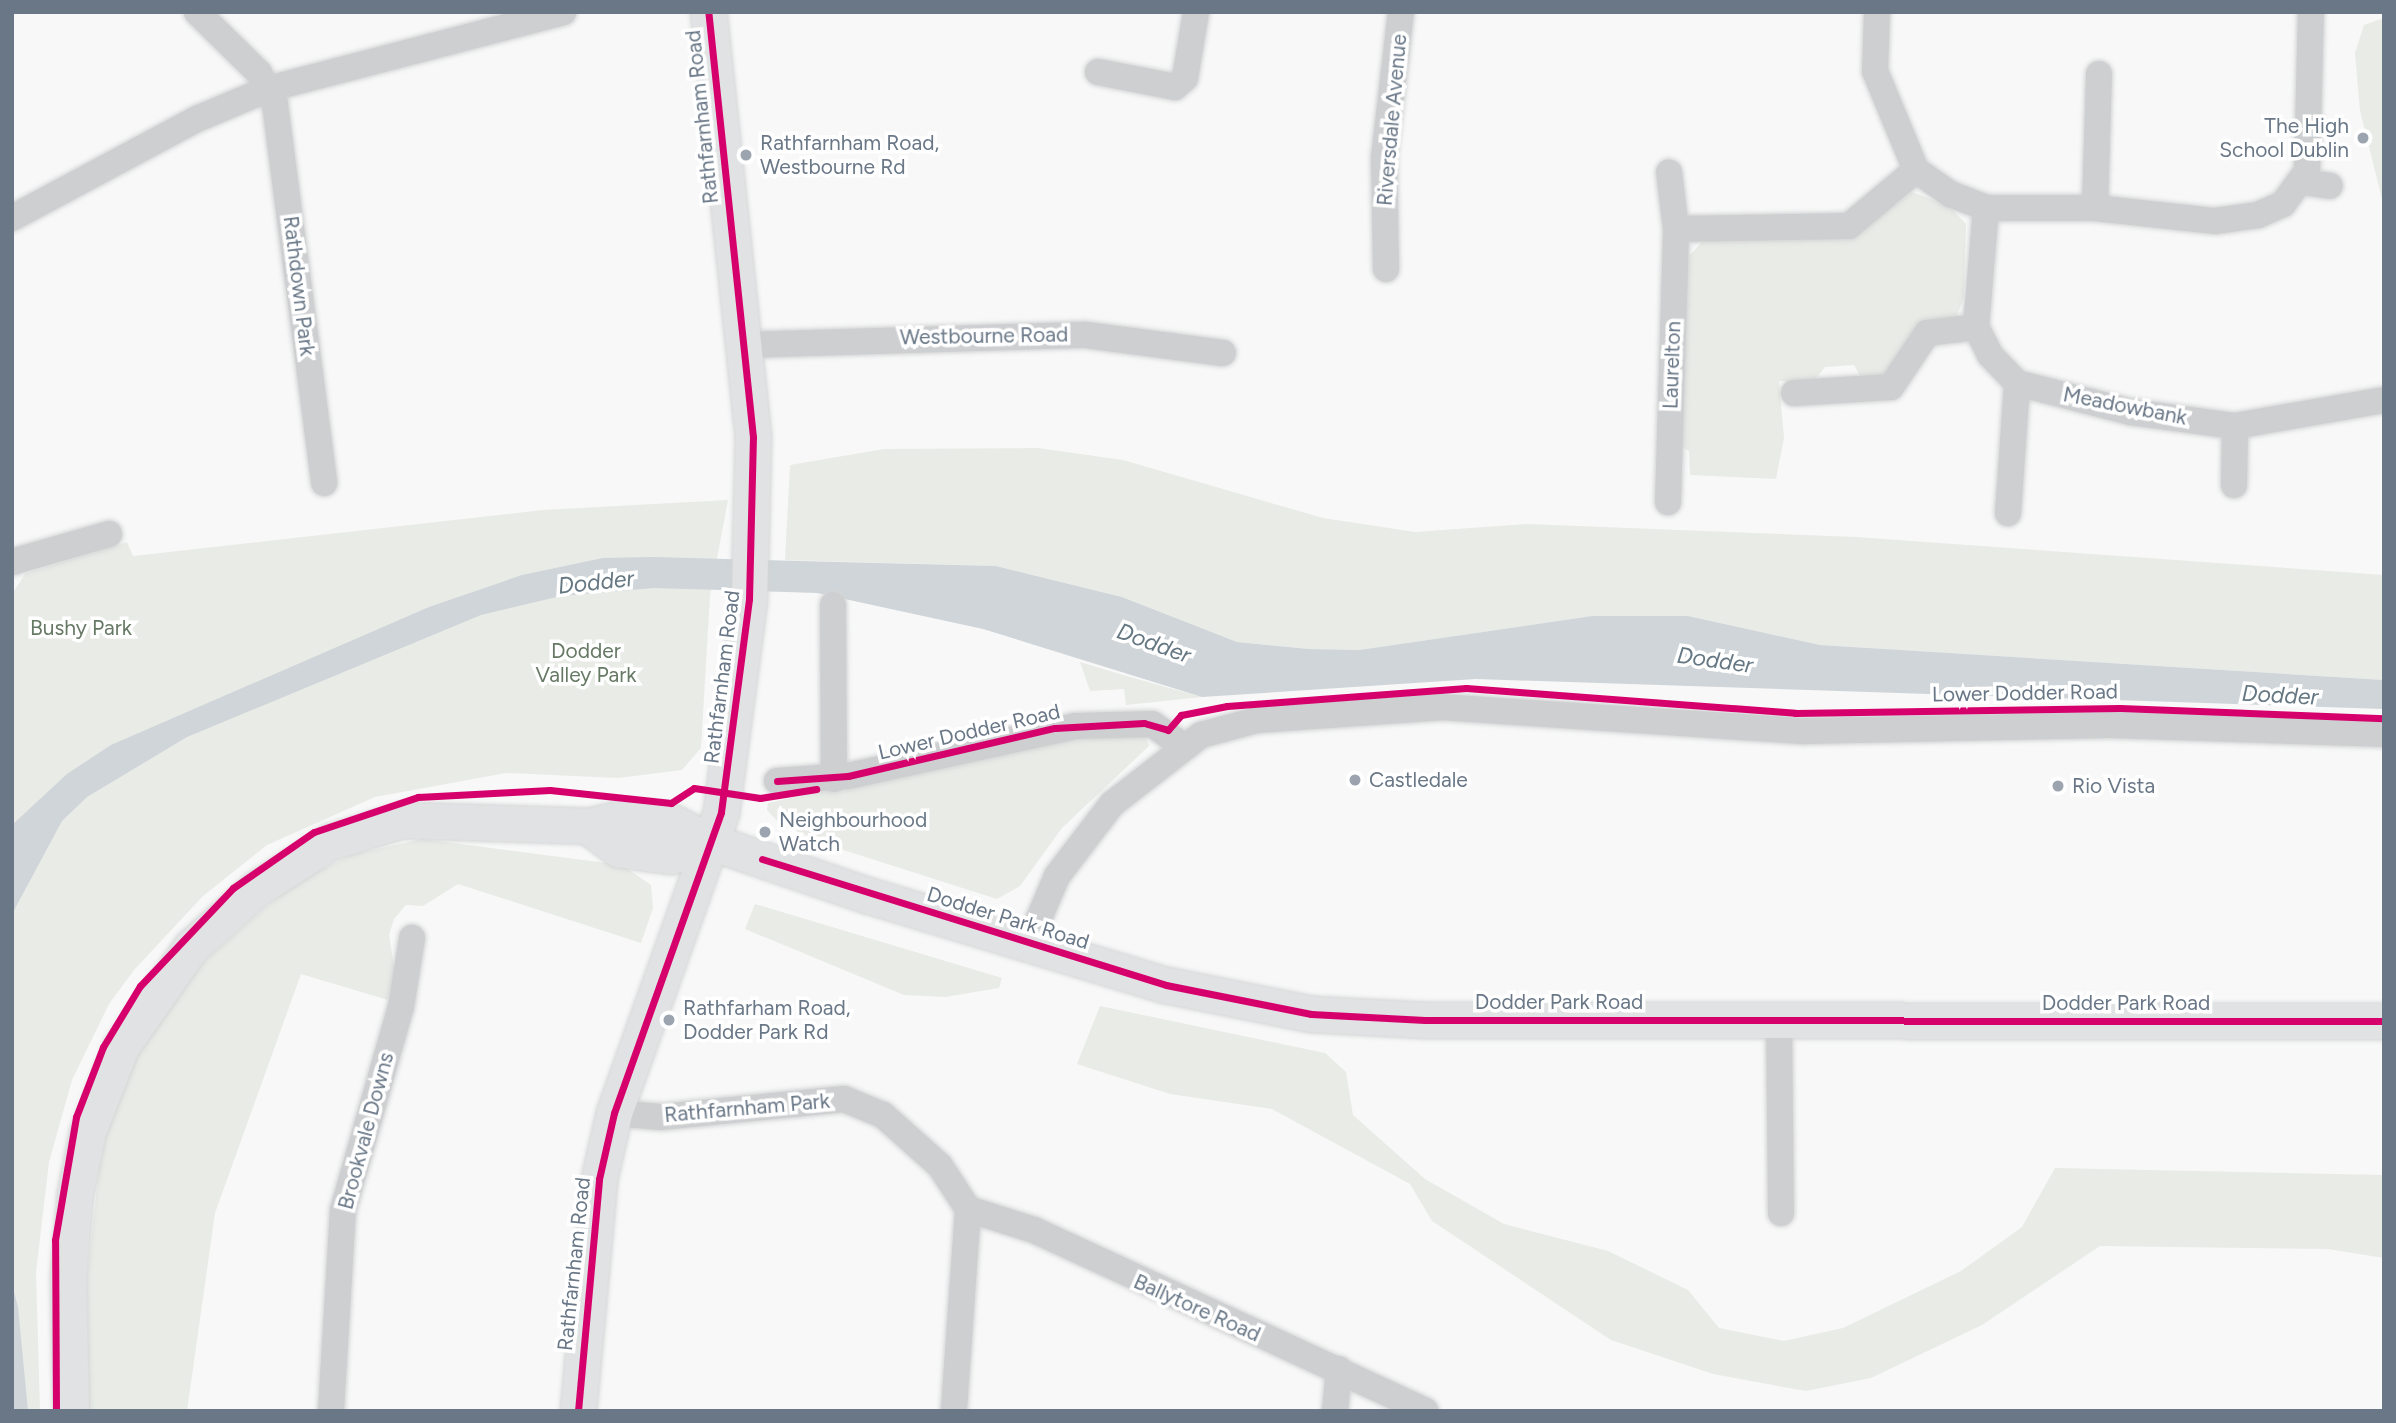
<!DOCTYPE html>
<html>
<head>
<meta charset="utf-8">
<style>
  body { margin:0 }
  #map { position:relative; width:2396px; height:1423px; overflow:hidden; background:#f8f8f8; font-family:Figtree,sans-serif }
  div>[style] { position:absolute }
  .green>* { inset:0; background:#e8ebe6 }
  .water>* { inset:0; background:#cfd5d9 }
  .roads { filter:drop-shadow(0 0 2px #d4d5d6) drop-shadow(0 0 2px #d4d5d6) }
  .minor>* { height:26px; margin:-13px; padding:0 13px; transform-origin:13px; border-radius:13px; background:#cecfd1 }
  .major>* { height:35px; margin:-17.5px; padding:0 17.5px; transform-origin:17.5px; border-radius:17.5px; background:#e1e2e3 }
  .cycleway>* { height:7px; margin:-3.5px; padding:0 3.5px; transform-origin:3.5px; border-radius:3.5px; background:#d6006c }
  .dots>* { width:19px; height:19px; translate:-50% -50%; box-sizing:border-box; border:4px solid #fff; border-radius:50% }
  span { translate:-50% -50%; white-space:nowrap; text-align:center; line-height:1.15; -webkit-text-stroke:7px #fff; paint-order:stroke }
  .street-label { font-size:21px; color:#697787 }
  .poi-label { font-size:21px; color:#697787 }
  .right { translate:-100% -50%; text-align:right }
  .left { translate:0 -50%; text-align:left }
  .park-label { font-size:21px; color:#667964 }
  .water-label { font-size:23px; color:#657782; font-style:italic }
  .frame { position:absolute; inset:0; border:14px solid #697787; pointer-events:none }
</style>
</head>
<body>
<div id="map">
  <div class="green">
    <i style="clip-path:polygon(2384px 18px,2384px 207px,2360px 111px,2355px 53px,2364px 25px)"></i>
    <i style="clip-path:polygon(1912px 192px,1949px 206px,1966px 224px,1964px 297px,1956px 318px,1918px 326px,1887px 376px,1861px 378px,1854px 365px,1825px 367px,1813px 382px,1779px 381px,1784px 438px,1776px 479px,1690px 475px,1689px 451px,1682px 447px,1688px 257px,1703px 241px,1717px 238px,1853px 237px)"></i>
    <i style="clip-path:polygon(1038px 448px,1123px 460px,1323px 518px,1415px 532px,1527px 524px,1856px 537px,2384px 575px,2384px 680px,1820px 645px,1688px 616px,1592px 616px,1359px 650px,1309px 649px,1237px 642px,1122px 597px,996px 566px,785px 560px,790px 465px,884px 449px)"></i>
    <i style="clip-path:polygon(728px 500px,710px 596px,701px 748px,682px 770px,618px 778px,506px 773px,375px 797px,267px 845px,203px 896px,134px 970px,109px 1004px,72px 1080px,49px 1162px,36px 1272px,40px 1411px,12px 1411px,12px 594px,25px 574px,127px 542px,133px 556px,543px 510px)"></i>
    <i style="clip-path:polygon(1080px 662px,1123px 675px,1202px 697px,1126px 705px,1124px 689px,1090px 691px)"></i>
    <i style="clip-path:polygon(1072px 736px,1146px 737px,1149px 746px,1062px 828px,1020px 886px,997px 899px,834px 847px,780px 824px,767px 810px,768px 803px)"></i>
    <i style="clip-path:polygon(422px 839px,622px 865px,651px 885px,653px 908px,641px 943px,458px 884px,423px 906px,406px 905px,394px 919px,389px 935px,395px 973px,388px 1000px,301px 974px,215px 1213px,187px 1411px,89px 1411px,87px 1278px,99px 1169px,109px 1121px,141px 1048px,203px 962px,293px 884px,351px 855px)"></i>
    <i style="clip-path:polygon(755px 904px,1002px 978px,999px 988px,945px 997px,904px 995px,745px 929px)"></i>
    <i style="clip-path:polygon(1100px 1006px,1325px 1053px,1346px 1072px,1353px 1115px,1425px 1179px,1504px 1224px,1608px 1251px,1688px 1290px,1719px 1328px,1784px 1341px,1843px 1328px,1961px 1271px,2022px 1227px,2055px 1168px,2384px 1175px,2384px 1258px,2328px 1249px,2100px 1246px,1982px 1325px,1871px 1378px,1806px 1391px,1713px 1374px,1611px 1340px,1432px 1221px,1410px 1184px,1272px 1109px,1170px 1094px,1077px 1064px)"></i>
  </div>
  <div class="water">
    <i style="clip-path:polygon(652px 557px,996px 566px,1122px 597px,1237px 642px,1309px 649px,1359px 650px,1592px 616px,1688px 616px,1820px 645px,2384px 680px,2384px 709px,1476px 679px,1202px 697px,983px 629px,817px 593px,654px 588px,561px 596px,481px 615px,187px 737px,87px 797px,62px 821px,12px 914px,12px 825px,67px 774px,111px 745px,429px 607px,522px 575px,603px 558px)"></i>
    <i style="clip-path:polygon(12px 1284px,18px 1307px,28px 1411px,12px 1411px)"></i>
  </div>
  <div class="roads">
    <div class="minor">
      <i style="left:197px;top:12px;width:87px;rotate:44.5deg"></i>
      <i style="left:259px;top:73px;width:35px;rotate:63deg"></i>
      <i style="left:275px;top:104px;width:382px;rotate:82.6deg"></i>
      <i style="left:1877px;top:12px;width:59px;rotate:91.9deg"></i>
      <i style="left:1875px;top:71px;width:107px;rotate:67.5deg"></i>
      <i style="left:1098px;top:72px;width:78px;rotate:11deg"></i>
      <i style="left:1175px;top:87px;width:13px;rotate:-42deg"></i>
      <i style="left:1185px;top:78px;width:67px;rotate:-80.5deg"></i>
      <i style="left:1916px;top:170px;width:42px;rotate:35.2deg"></i>
      <i style="left:1950px;top:194px;width:39px;rotate:21deg"></i>
      <i style="left:1986px;top:208px;width:109px"></i>
      <i style="left:2095px;top:208px;width:121px;rotate:6.2deg"></i>
      <i style="left:2215px;top:221px;width:43px;rotate:-7.9deg"></i>
      <i style="left:2258px;top:215px;width:27px;rotate:-24deg"></i>
      <i style="left:2283px;top:204px;width:41px;rotate:-54deg"></i>
      <i style="left:2307px;top:171px;width:159px;rotate:-88.6deg"></i>
      <i style="left:2303px;top:182px;width:27px;rotate:8deg"></i>
      <i style="left:1986px;top:208px;width:119px;rotate:94.8deg"></i>
      <i style="left:1976px;top:327px;width:31px;rotate:63deg"></i>
      <i style="left:1990px;top:355px;width:39px;rotate:46deg"></i>
      <i style="left:2017px;top:383px;width:118px;rotate:14.3deg"></i>
      <i style="left:2131px;top:412px;width:105px;rotate:7.7deg"></i>
      <i style="left:2235px;top:426px;width:151px;rotate:-9.9deg"></i>
      <i style="left:2095px;top:208px;width:134px;rotate:-88.3deg"></i>
      <i style="left:12px;top:218px;width:210px;rotate:-28.2deg"></i>
      <i style="left:197px;top:119px;width:77px;rotate:-22.9deg"></i>
      <i style="left:268px;top:89px;width:305px;rotate:-14.6deg"></i>
      <i style="left:1676px;top:229px;width:173px;rotate:-1deg"></i>
      <i style="left:1849px;top:226px;width:87px;rotate:-39.9deg"></i>
      <i style="left:1386px;top:269px;width:111px;rotate:-91deg"></i>
      <i style="left:1384px;top:158px;width:147px;rotate:-83.4deg"></i>
      <i style="left:743px;top:345px;width:343px;rotate:-1.7deg"></i>
      <i style="left:1086px;top:335px;width:138px;rotate:7.5deg"></i>
      <i style="left:1794px;top:393px;width:97px;rotate:-3.5deg"></i>
      <i style="left:1891px;top:387px;width:65px;rotate:-56.3deg"></i>
      <i style="left:1927px;top:333px;width:49px;rotate:-7deg"></i>
      <i style="left:2234px;top:485px;width:59px;rotate:-89deg"></i>
      <i style="left:1668px;top:502px;width:273px;rotate:-88.3deg"></i>
      <i style="left:1676px;top:229px;width:57px;rotate:-97deg"></i>
      <i style="left:2008px;top:513px;width:130px;rotate:-86deg"></i>
      <i style="left:12px;top:562px;width:101px;rotate:-16.1deg"></i>
      <i style="left:833px;top:605px;width:174px;rotate:89.7deg"></i>
      <i style="left:777px;top:781px;width:71px;rotate:-4deg"></i>
      <i style="left:848px;top:776px;width:232px;rotate:-12.4deg"></i>
      <i style="left:1075px;top:726px;width:77px;rotate:-1.5deg"></i>
      <i style="left:1152px;top:724px;width:39px;rotate:35deg"></i>
      <i style="left:1029px;top:942px;width:72px;rotate:-67deg"></i>
      <i style="left:1057px;top:876px;width:91px;rotate:-52.6deg"></i>
      <i style="left:1112px;top:804px;width:113px;rotate:-37.8deg"></i>
      <i style="left:1201px;top:735px;width:58px;rotate:-15deg"></i>
      <i style="left:1257px;top:720px;width:184px;rotate:-4deg"></i>
      <i style="left:1441px;top:707px;width:365px;rotate:3.8deg"></i>
      <i style="left:1805px;top:731px;width:306px;rotate:-1.1deg"></i>
      <i style="left:2111px;top:725px;width:273px;rotate:1.9deg"></i>
      <i style="left:1779px;top:1021px;width:192px;rotate:89.4deg"></i>
      <i style="left:614px;top:1113px;width:47px;rotate:4.9deg"></i>
      <i style="left:661px;top:1117px;width:184px;rotate:-5.6deg"></i>
      <i style="left:844px;top:1099px;width:42px;rotate:22.3deg"></i>
      <i style="left:883px;top:1115px;width:76px;rotate:41.8deg"></i>
      <i style="left:940px;top:1166px;width:51px;rotate:56.9deg"></i>
      <i style="left:968px;top:1209px;width:202px;rotate:94deg"></i>
      <i style="left:968px;top:1209px;width:69px;rotate:17.7deg"></i>
      <i style="left:1034px;top:1230px;width:431px;rotate:24.8deg"></i>
      <i style="left:331px;top:1411px;width:201px;rotate:-86.6deg"></i>
      <i style="left:343px;top:1210px;width:211px;rotate:-74.1deg"></i>
      <i style="left:401px;top:1007px;width:70px;rotate:-80.9deg"></i>
      <i style="left:1335px;top:1411px;width:42px;rotate:-84.6deg"></i>
    </div>
    <div class="major">
      <i style="left:588px;top:826px;width:39px;rotate:37deg"></i>
      <i style="left:619px;top:849px;width:36px;rotate:8deg"></i>
      <i style="left:655px;top:854px;width:16px;rotate:7deg"></i>
      <i style="left:671px;top:856px;width:42px;rotate:-19.3deg"></i>
      <i style="left:71px;top:1411px;width:134px;rotate:-91.3deg"></i>
      <i style="left:68px;top:1277px;width:83px;rotate:-85.2deg"></i>
      <i style="left:75px;top:1194px;width:61px;rotate:-78.7deg"></i>
      <i style="left:87px;top:1134px;width:93px;rotate:-68.7deg"></i>
      <i style="left:121px;top:1047px;width:122px;rotate:-55deg"></i>
      <i style="left:191px;top:947px;width:87px;rotate:-41.7deg"></i>
      <i style="left:256px;top:889px;width:88px;rotate:-32.4deg"></i>
      <i style="left:330px;top:842px;width:75px;rotate:-17deg"></i>
      <i style="left:402px;top:820px;width:186px;rotate:1.8deg"></i>
      <i style="left:588px;top:826px;width:36px;rotate:-13deg"></i>
      <i style="left:623px;top:818px;width:51px;rotate:5.6deg"></i>
      <i style="left:674px;top:823px;width:42px;rotate:27.2deg"></i>
      <i style="left:711px;top:842px;width:165px;rotate:18.8deg"></i>
      <i style="left:867px;top:895px;width:312px;rotate:16.8deg"></i>
      <i style="left:1166px;top:985px;width:148px;rotate:11.3deg"></i>
      <i style="left:1311px;top:1014px;width:114px;rotate:3deg"></i>
      <i style="left:1425px;top:1020px;width:959px;rotate:0.06deg"></i>
      <i style="left:578px;top:1411px;width:233px;rotate:-84.8deg"></i>
      <i style="left:599px;top:1179px;width:68px;rotate:-77.2deg"></i>
      <i style="left:614px;top:1113px;width:319px;rotate:-70.4deg"></i>
      <i style="left:721px;top:812px;width:215px;rotate:-82.5deg"></i>
      <i style="left:749px;top:599px;width:162px;rotate:-88.6deg"></i>
      <i style="left:753px;top:437px;width:427px;rotate:-96deg"></i>
    </div>
  </div>
  <div class="cycleway">
    <i style="left:777px;top:781px;width:71px;rotate:-4deg"></i>
    <i style="left:848px;top:776px;width:212px;rotate:-13.1deg"></i>
    <i style="left:1055px;top:728px;width:89px;rotate:-3.2deg"></i>
    <i style="left:1144px;top:723px;width:25px;rotate:16deg"></i>
    <i style="left:1168px;top:730px;width:20px;rotate:-49deg"></i>
    <i style="left:1181px;top:715px;width:47px;rotate:-11.1deg"></i>
    <i style="left:1227px;top:706px;width:240px;rotate:-4.3deg"></i>
    <i style="left:1466px;top:688px;width:330px;rotate:4.3deg"></i>
    <i style="left:1795px;top:713px;width:325px;rotate:-0.9deg"></i>
    <i style="left:2120px;top:708px;width:264px;rotate:2.2deg"></i>
    <i style="left:762px;top:859px;width:423px;rotate:17.3deg"></i>
    <i style="left:1166px;top:985px;width:148px;rotate:11.3deg"></i>
    <i style="left:1311px;top:1014px;width:114px;rotate:3deg"></i>
    <i style="left:1425px;top:1020px;width:959px;rotate:0.06deg"></i>
    <i style="left:56px;top:1411px;width:171px;rotate:-90.3deg"></i>
    <i style="left:55px;top:1240px;width:125px;rotate:-80.3deg"></i>
    <i style="left:76px;top:1117px;width:75px;rotate:-68.9deg"></i>
    <i style="left:103px;top:1047px;width:71px;rotate:-58.8deg"></i>
    <i style="left:140px;top:986px;width:135px;rotate:-46.5deg"></i>
    <i style="left:233px;top:888px;width:98px;rotate:-34.7deg"></i>
    <i style="left:314px;top:832px;width:110px;rotate:-18.6deg"></i>
    <i style="left:418px;top:797px;width:132px;rotate:-3deg"></i>
    <i style="left:550px;top:790px;width:122px;rotate:6.1deg"></i>
    <i style="left:671px;top:803px;width:27px;rotate:-33deg"></i>
    <i style="left:694px;top:788px;width:67px;rotate:8.6deg"></i>
    <i style="left:760px;top:798px;width:57px;rotate:-9.1deg"></i>
    <i style="left:578px;top:1411px;width:233px;rotate:-84.8deg"></i>
    <i style="left:599px;top:1179px;width:68px;rotate:-77.2deg"></i>
    <i style="left:614px;top:1113px;width:319px;rotate:-70.4deg"></i>
    <i style="left:721px;top:812px;width:215px;rotate:-82.5deg"></i>
    <i style="left:749px;top:599px;width:162px;rotate:-88.6deg"></i>
    <i style="left:753px;top:437px;width:427px;rotate:-96deg"></i>
  </div>
  <div class="dots">
    <i style="left:2363px;top:138px;background:#9ba4af"></i>
    <i style="left:746px;top:155px;background:#9ba4af"></i>
    <i style="left:1355px;top:780px;background:#9ba4af"></i>
    <i style="left:2058px;top:786px;background:#9ba4af"></i>
    <i style="left:765px;top:832px;background:#9ba4af"></i>
    <i style="left:669px;top:1020px;background:#9ba4af"></i>
  </div>
  <div class="street-label">
    <span style="left:702px;top:117px;rotate:-96deg">Rathfarnham Road</span>
    <span style="left:1392px;top:120px;rotate:-85deg">Riversdale Avenue</span>
    <span style="left:299px;top:286px;rotate:83deg">Rathdown Park</span>
    <span style="left:984px;top:336px;rotate:-1deg">Westbourne Road</span>
    <span style="left:1672px;top:365px;rotate:-88deg">Laurelton</span>
    <span style="left:2125px;top:406px;rotate:11deg">Meadowbank</span>
    <span style="left:722px;top:677px;rotate:-83deg">Rathfarnham Road</span>
    <span style="left:2025px;top:693px;rotate:-1deg">Lower Dodder Road</span>
    <span style="left:969px;top:732px;rotate:-13deg">Lower Dodder Road</span>
    <span style="left:1008px;top:918px;rotate:17deg">Dodder Park Road</span>
    <span style="left:1559px;top:1002px">Dodder Park Road</span>
    <span style="left:2126px;top:1003px">Dodder Park Road</span>
    <span style="left:747px;top:1108px;rotate:-5deg">Rathfarnham Park</span>
    <span style="left:366px;top:1131px;rotate:-75deg">Brookvale Downs</span>
    <span style="left:574px;top:1264px;rotate:-84deg">Rathfarnham Road</span>
    <span style="left:1197px;top:1308px;rotate:24deg">Ballytore Road</span>
  </div>
  <div class="poi-label">
    <span class="right" style="left:2349px;top:138px">The High<br>School Dublin</span>
    <span class="left" style="left:760px;top:155px">Rathfarnham Road,<br>Westbourne Rd</span>
    <span class="left" style="left:1369px;top:780px">Castledale</span>
    <span class="left" style="left:2072px;top:786px">Rio Vista</span>
    <span class="left" style="left:779px;top:832px">Neighbourhood<br>Watch</span>
    <span class="left" style="left:683px;top:1020px">Rathfarham Road,<br>Dodder Park Rd</span>
  </div>
  <div class="park-label">
    <span style="left:81px;top:628px">Bushy Park</span>
    <span style="left:586px;top:663px">Dodder<br>Valley Park</span>
  </div>
  <div class="water-label">
    <span style="left:596px;top:582px;rotate:-6deg">Dodder</span>
    <span style="left:1154px;top:643px;rotate:20deg">Dodder</span>
    <span style="left:1715px;top:660px;rotate:8deg">Dodder</span>
    <span style="left:2280px;top:695px;rotate:3deg">Dodder</span>
  </div>
  <div class="frame"></div>
</div>
</body>
</html>
